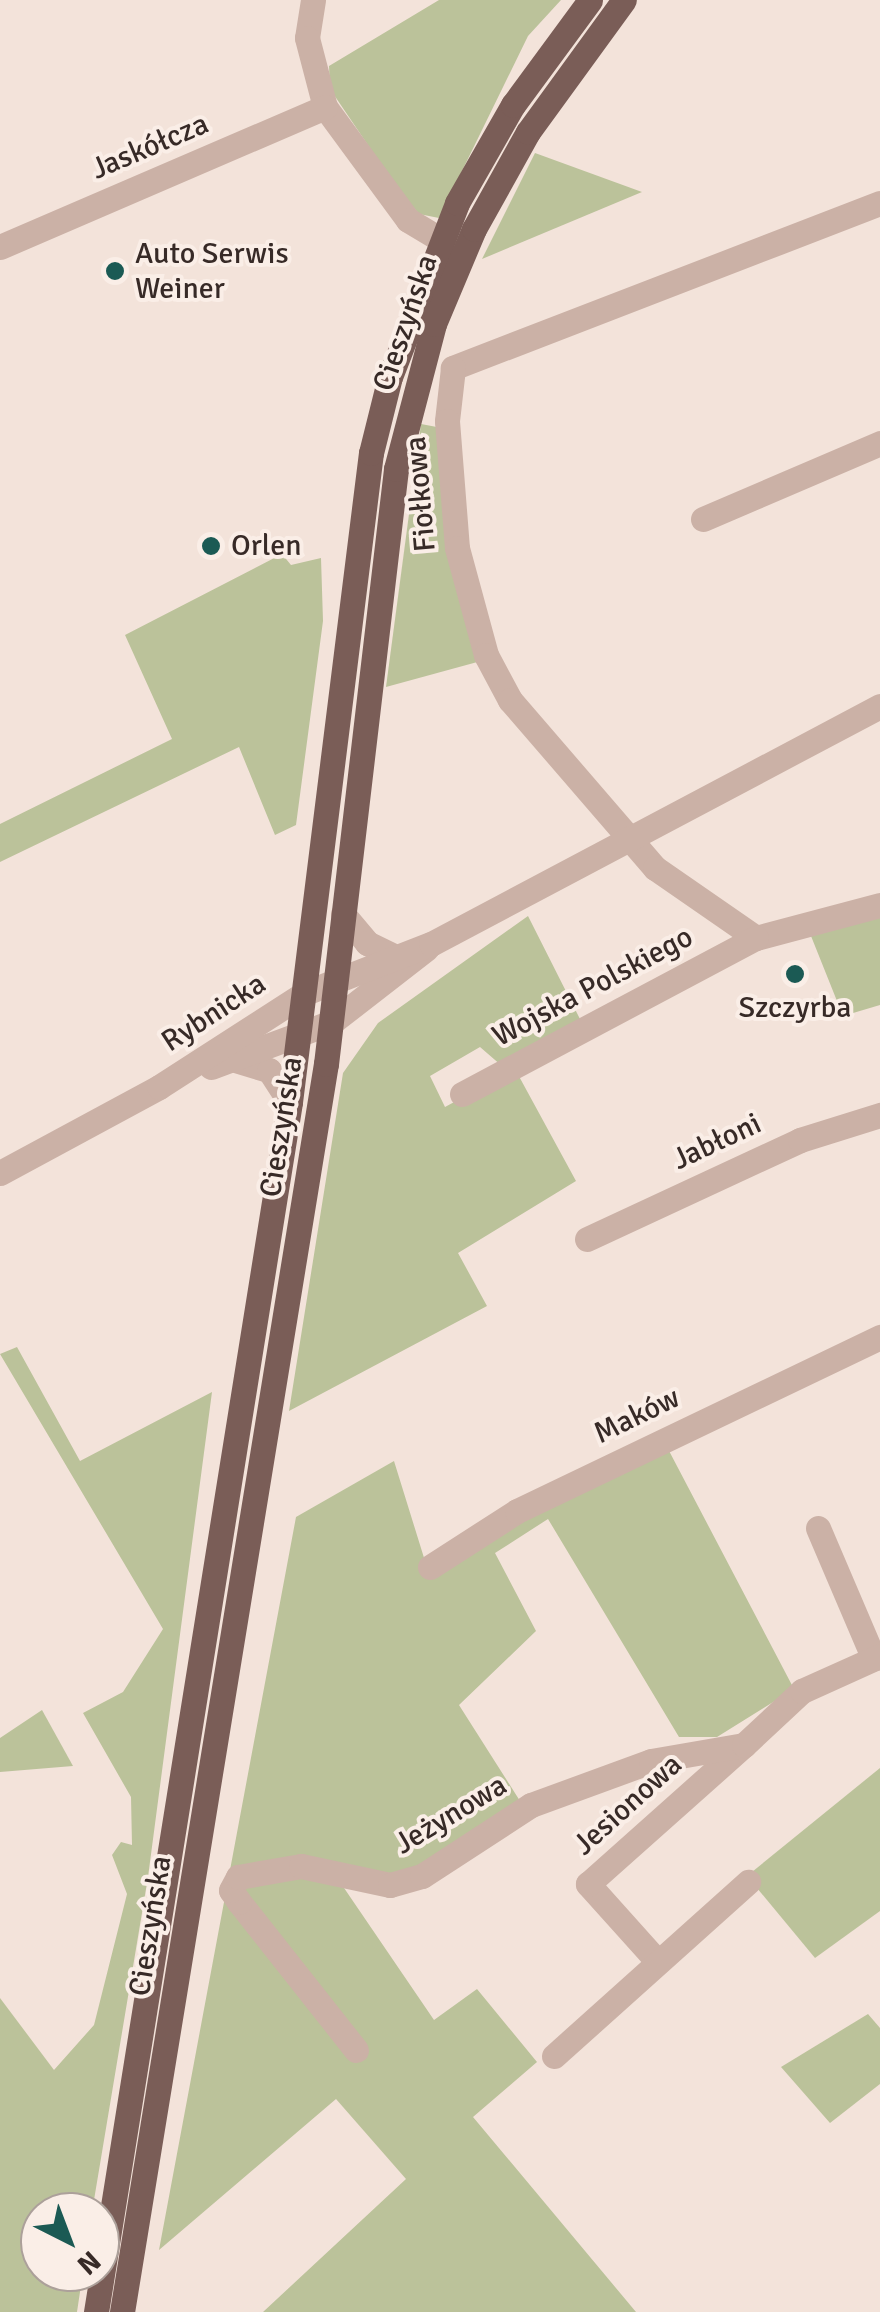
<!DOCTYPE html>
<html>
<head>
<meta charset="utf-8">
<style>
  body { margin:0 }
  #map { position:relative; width:880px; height:2312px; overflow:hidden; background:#f3e3da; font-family:Signika,sans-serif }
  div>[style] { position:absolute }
  .green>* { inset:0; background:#bbc29a }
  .minor>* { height:25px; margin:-12.5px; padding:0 12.5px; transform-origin:12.5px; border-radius:12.5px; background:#cbb1a6 }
  .major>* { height:25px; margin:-12.5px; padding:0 12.5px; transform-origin:12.5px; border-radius:12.5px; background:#7a5d57 }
  .dots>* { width:28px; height:28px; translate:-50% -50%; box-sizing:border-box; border:5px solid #faeee7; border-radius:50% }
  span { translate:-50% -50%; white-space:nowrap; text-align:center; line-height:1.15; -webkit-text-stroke:8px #faeee7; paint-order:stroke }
  .street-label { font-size:30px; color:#372a27 }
  .poi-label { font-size:30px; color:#372a27 }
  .left { translate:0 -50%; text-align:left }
  .north { position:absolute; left:20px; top:2192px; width:100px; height:100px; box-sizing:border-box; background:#faeee7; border:2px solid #aca09a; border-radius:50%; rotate:138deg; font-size:28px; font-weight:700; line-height:40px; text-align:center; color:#372a27 }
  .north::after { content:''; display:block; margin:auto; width:35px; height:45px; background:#1b5a54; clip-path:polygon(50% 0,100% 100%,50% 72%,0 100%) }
</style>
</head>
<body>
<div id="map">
  <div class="green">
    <i style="clip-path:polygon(439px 0,561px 0,528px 36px,439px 218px,419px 214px,397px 188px,330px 89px,329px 66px)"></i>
    <i style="clip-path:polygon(535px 153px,642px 192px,482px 259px)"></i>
    <i style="clip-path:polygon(421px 424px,442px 428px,481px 661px,386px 687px)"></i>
    <i style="clip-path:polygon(282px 554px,291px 565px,321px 558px,323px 621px,296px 825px,275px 835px,239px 747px,0 862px,0 824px,172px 739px,125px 635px)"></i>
    <i style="clip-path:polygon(880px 910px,880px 1005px,843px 1016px,809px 931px)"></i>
    <i style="clip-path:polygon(528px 916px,582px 1023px,502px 1066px,480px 1047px,430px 1076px,445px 1107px,515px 1069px,576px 1181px,458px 1253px,487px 1306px,289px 1411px,343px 1073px,378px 1023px)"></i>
    <i style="clip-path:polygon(17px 1347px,80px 1461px,212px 1392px,148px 1877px,92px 2212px,40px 2212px,40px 2272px,83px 2272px,77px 2312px,0 2312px,0 1998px,54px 2070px,94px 2025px,127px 1894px,112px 1855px,121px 1842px,132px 1845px,131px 1797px,83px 1713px,123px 1692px,163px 1629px,0 1354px)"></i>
    <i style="clip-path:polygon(667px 1447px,794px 1689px,717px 1737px,679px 1737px,548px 1519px,495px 1553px,536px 1631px,459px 1705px,520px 1801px,416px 1874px,342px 1885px,434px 2020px,477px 1989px,537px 2062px,473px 2117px,636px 2312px,263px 2312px,406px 2179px,336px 2099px,159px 2250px,296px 1517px,394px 1461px,425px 1561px)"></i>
    <i style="clip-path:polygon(42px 1710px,73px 1766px,0 1772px,0 1738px)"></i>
    <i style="clip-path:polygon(880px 1768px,880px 1911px,815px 1958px,747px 1876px)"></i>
    <i style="clip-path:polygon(868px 2014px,880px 2028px,880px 2084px,830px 2123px,781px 2067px)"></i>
  </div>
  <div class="minor">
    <i style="left:313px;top:0;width:38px;rotate:99deg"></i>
    <i style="left:307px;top:38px;width:71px;rotate:75.4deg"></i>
    <i style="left:325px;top:107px;width:140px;rotate:53.7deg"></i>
    <i style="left:408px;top:220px;width:37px;rotate:31deg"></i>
    <i style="left:880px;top:203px;width:458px;rotate:158.9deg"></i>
    <i style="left:453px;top:368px;width:53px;rotate:96.5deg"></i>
    <i style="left:447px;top:421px;width:127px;rotate:85.5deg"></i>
    <i style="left:457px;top:548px;width:111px;rotate:74.8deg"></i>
    <i style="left:486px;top:655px;width:51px;rotate:61.9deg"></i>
    <i style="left:510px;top:700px;width:222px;rotate:49.2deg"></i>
    <i style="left:655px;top:868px;width:123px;rotate:34.7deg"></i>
    <i style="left:756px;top:938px;width:128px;rotate:-14.9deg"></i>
    <i style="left:0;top:247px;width:354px;rotate:-23.3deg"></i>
    <i style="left:703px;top:519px;width:193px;rotate:-23.2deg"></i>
    <i style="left:343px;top:914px;width:38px;rotate:50deg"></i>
    <i style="left:367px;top:943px;width:28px;rotate:26deg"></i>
    <i style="left:232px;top:1059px;width:39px;rotate:17deg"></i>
    <i style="left:269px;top:1070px;width:38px;rotate:57deg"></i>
    <i style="left:211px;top:1067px;width:129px;rotate:-20.4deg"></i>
    <i style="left:332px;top:1022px;width:120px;rotate:-37.9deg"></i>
    <i style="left:462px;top:1094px;width:333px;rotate:-28deg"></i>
    <i style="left:0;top:1173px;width:181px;rotate:-28.4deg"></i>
    <i style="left:159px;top:1087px;width:174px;rotate:-32.8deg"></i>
    <i style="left:305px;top:993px;width:135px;rotate:-21.3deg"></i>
    <i style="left:431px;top:944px;width:508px;rotate:-27.93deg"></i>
    <i style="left:587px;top:1239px;width:235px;rotate:-24.9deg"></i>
    <i style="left:800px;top:1140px;width:84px;rotate:-17.4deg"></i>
    <i style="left:818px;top:1528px;width:142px;rotate:66.9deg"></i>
    <i style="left:430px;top:1567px;width:103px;rotate:-32.8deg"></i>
    <i style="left:517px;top:1511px;width:403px;rotate:-25.6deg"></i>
    <i style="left:658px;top:1962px;width:105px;rotate:-131.9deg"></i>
    <i style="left:588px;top:1884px;width:209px;rotate:-41.7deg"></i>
    <i style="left:356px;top:2050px;width:189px;rotate:-128.3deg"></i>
    <i style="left:239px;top:1902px;width:14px;rotate:-124deg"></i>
    <i style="left:231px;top:1890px;width:15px;rotate:-62deg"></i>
    <i style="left:238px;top:1877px;width:64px;rotate:-9.9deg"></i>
    <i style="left:301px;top:1866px;width:91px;rotate:12.1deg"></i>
    <i style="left:390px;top:1885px;width:33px;rotate:-16deg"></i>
    <i style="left:422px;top:1876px;width:130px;rotate:-33.1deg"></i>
    <i style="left:531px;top:1805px;width:128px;rotate:-20.1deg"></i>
    <i style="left:651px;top:1761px;width:94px;rotate:-9.8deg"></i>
    <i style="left:744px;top:1745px;width:79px;rotate:-43deg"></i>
    <i style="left:802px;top:1691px;width:85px;rotate:-24.2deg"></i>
    <i style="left:554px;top:2056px;width:261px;rotate:-41.9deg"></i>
  </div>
  <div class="major">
    <i style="left:96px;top:2312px;width:1225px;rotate:-80.89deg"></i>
    <i style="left:290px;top:1102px;width:654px;rotate:-82.89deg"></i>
    <i style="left:371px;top:453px;width:78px;rotate:-76deg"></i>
    <i style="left:390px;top:377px;width:186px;rotate:-68.9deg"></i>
    <i style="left:457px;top:203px;width:113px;rotate:-60.3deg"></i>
    <i style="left:513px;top:105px;width:130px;rotate:-53.7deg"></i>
    <i style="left:122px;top:2312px;width:1265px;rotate:-80.72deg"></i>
    <i style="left:326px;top:1064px;width:599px;rotate:-83.29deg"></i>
    <i style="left:396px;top:469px;width:150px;rotate:-75.3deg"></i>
    <i style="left:434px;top:324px;width:103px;rotate:-67.2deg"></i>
    <i style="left:474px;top:229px;width:111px;rotate:-60.9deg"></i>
    <i style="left:528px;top:132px;width:163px;rotate:-54deg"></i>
  </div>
  <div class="dots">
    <i style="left:115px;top:271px;background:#1b5a54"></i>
    <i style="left:211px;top:546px;background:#1b5a54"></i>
    <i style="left:795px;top:974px;background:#1b5a54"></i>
  </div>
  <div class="street-label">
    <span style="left:150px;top:147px;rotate:-23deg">Jaskółcza</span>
    <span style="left:406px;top:323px;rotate:-71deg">Cieszyńska</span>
    <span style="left:421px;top:494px;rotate:-95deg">Fiołkowa</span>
    <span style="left:593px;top:987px;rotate:-28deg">Wojska Polskiego</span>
    <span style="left:214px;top:1013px;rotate:-33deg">Rybnicka</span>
    <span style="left:282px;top:1127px;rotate:-81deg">Cieszyńska</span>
    <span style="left:717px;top:1142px;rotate:-25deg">Jabłoni</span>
    <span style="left:637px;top:1416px;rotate:-26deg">Maków</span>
    <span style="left:628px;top:1805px;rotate:-42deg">Jesionowa</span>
    <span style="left:451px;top:1815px;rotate:-31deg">Jeżynowa</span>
    <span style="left:151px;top:1926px;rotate:-81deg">Cieszyńska</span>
  </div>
  <div class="poi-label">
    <span class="left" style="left:135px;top:271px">Auto Serwis<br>Weiner</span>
    <span class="left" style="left:231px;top:546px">Orlen</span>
    <span style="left:795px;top:1008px">Szczyrba</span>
  </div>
  <div class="north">N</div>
</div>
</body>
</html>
